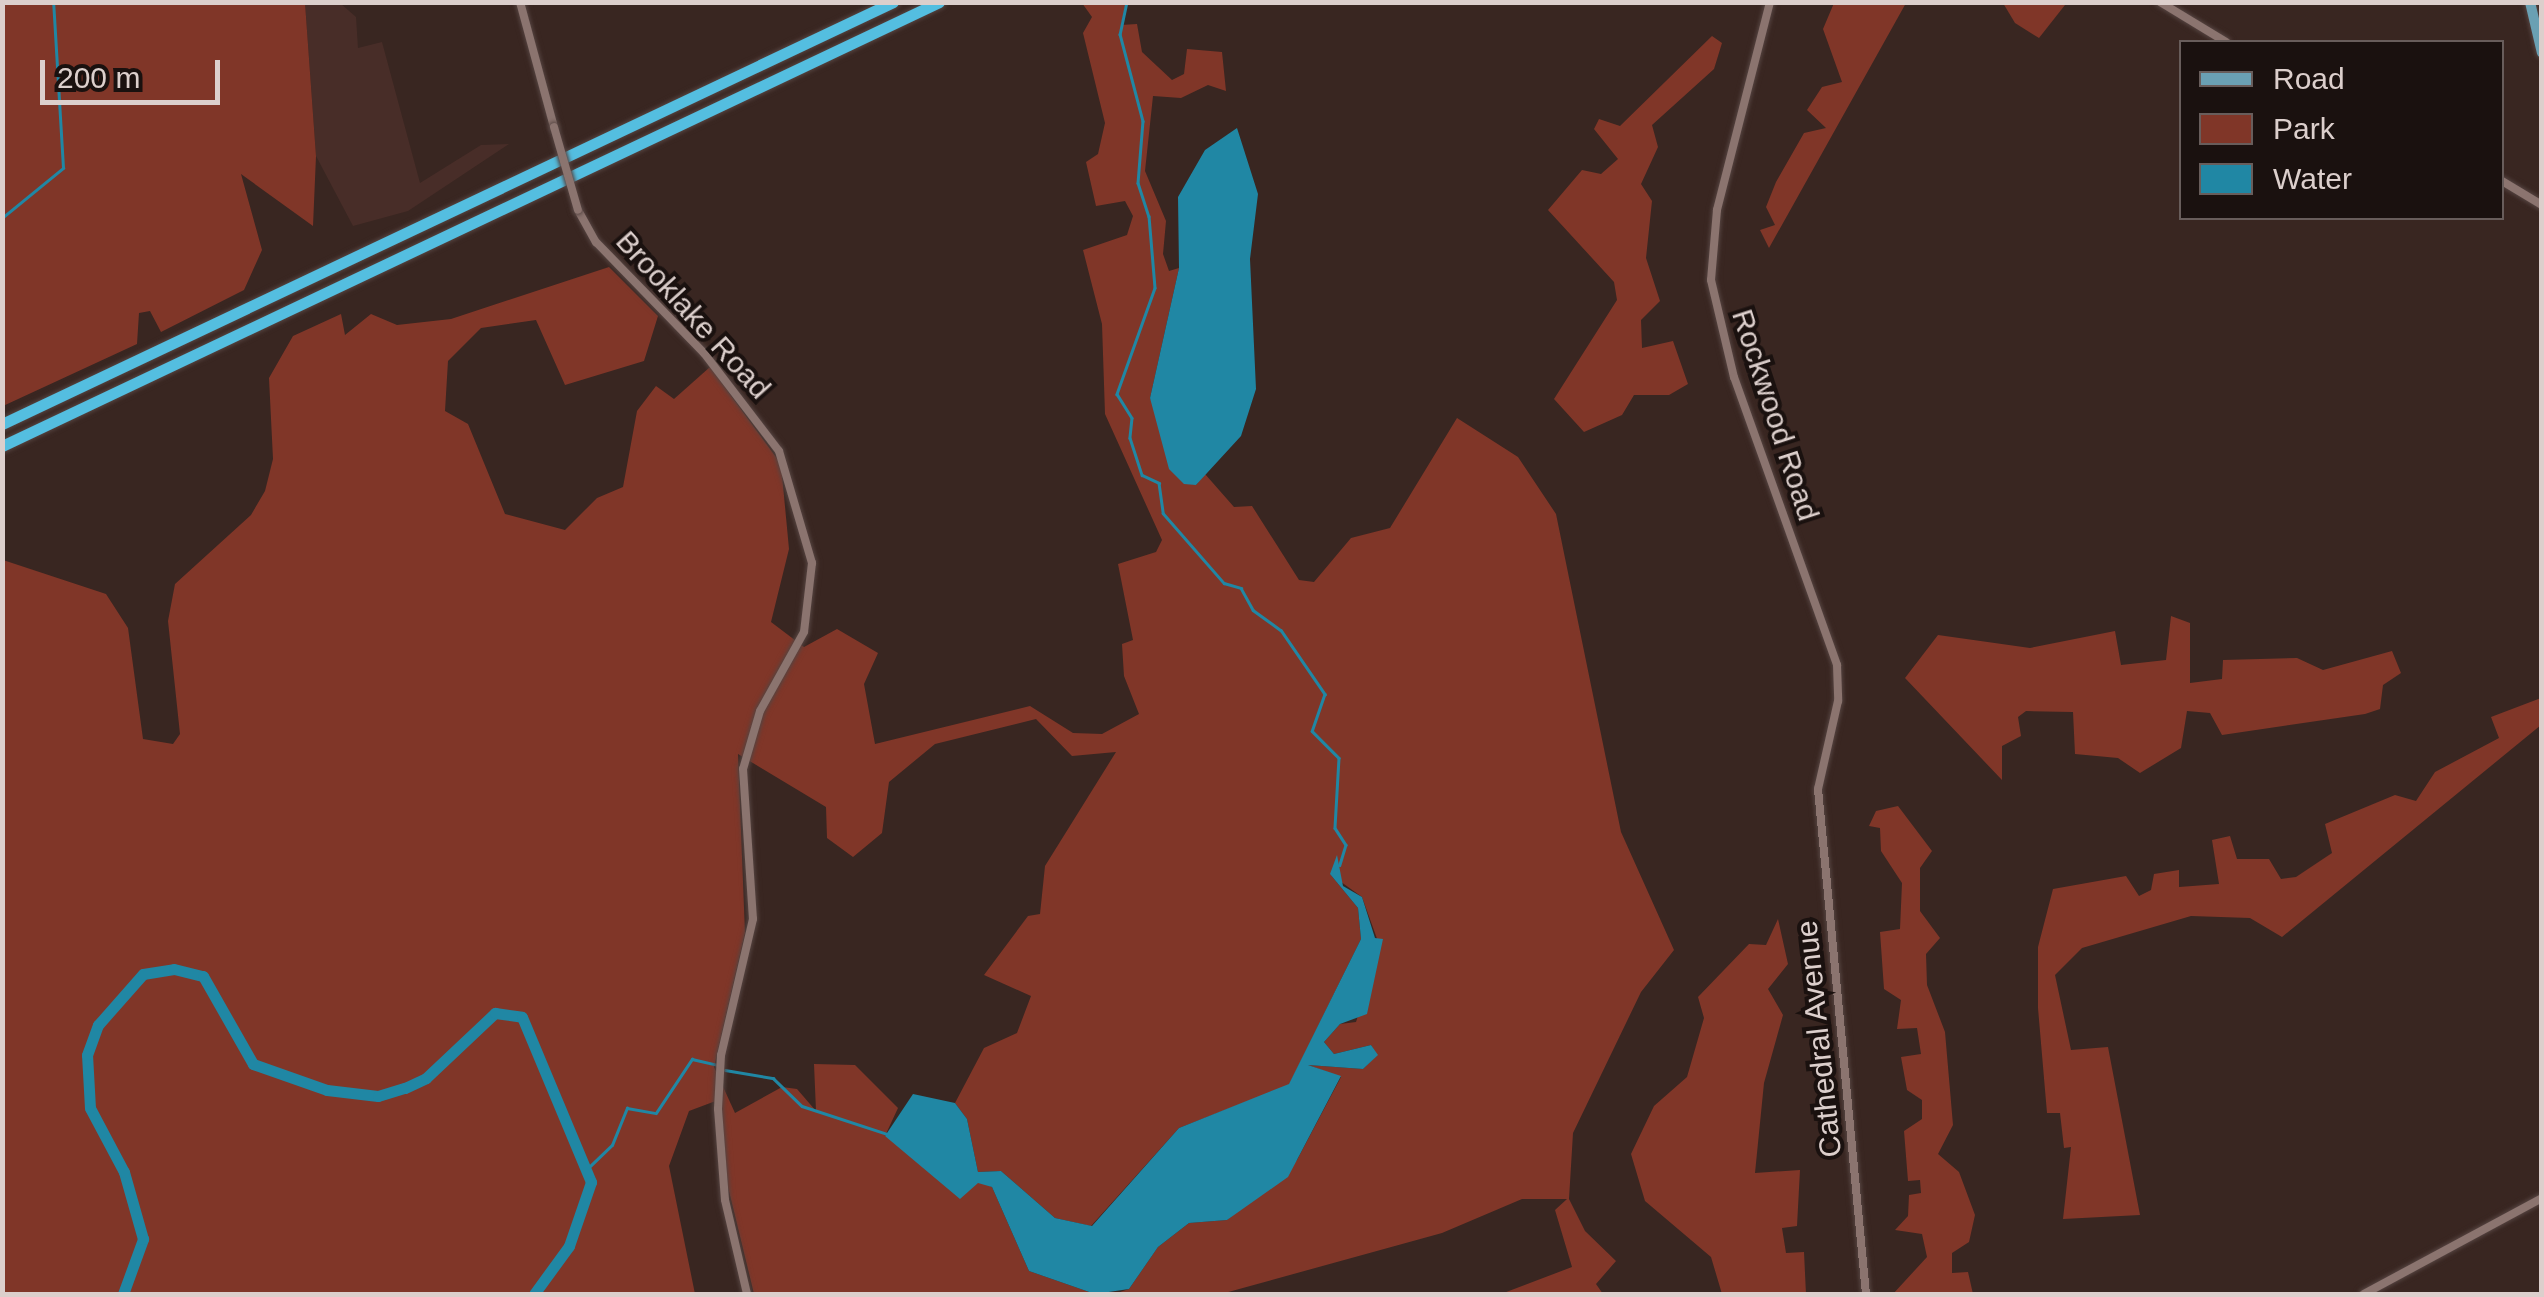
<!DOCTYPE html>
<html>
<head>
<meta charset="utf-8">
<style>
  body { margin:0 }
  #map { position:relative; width:2544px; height:1297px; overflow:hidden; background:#392621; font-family:Arial,sans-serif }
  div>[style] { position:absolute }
  .built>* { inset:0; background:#482d28 }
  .green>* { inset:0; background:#803628 }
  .water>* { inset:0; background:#2087a4 }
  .stream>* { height:2.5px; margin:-1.25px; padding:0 1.25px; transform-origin:1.25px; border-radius:1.25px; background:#2087a4 }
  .river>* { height:11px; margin:-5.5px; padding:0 5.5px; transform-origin:5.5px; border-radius:5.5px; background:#2087a4 }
  .roads { filter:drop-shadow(0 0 2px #554441) drop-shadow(0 0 2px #554441) }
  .minor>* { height:8px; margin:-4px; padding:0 4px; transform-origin:4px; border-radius:4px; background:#8b746f }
  .major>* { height:10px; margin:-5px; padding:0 5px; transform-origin:5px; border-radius:5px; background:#6aa0b3 }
  .highway>* { height:11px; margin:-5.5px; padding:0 5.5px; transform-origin:5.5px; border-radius:5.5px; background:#54bee0 }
  .bridges { filter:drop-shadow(0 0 2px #554441) drop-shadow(0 0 2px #554441) }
  .minor-bridge>* { height:8px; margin:-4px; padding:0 4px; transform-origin:4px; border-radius:4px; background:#8b746f }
  span { translate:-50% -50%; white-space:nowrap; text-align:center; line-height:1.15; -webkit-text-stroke:8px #1a110f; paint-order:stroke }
  .street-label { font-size:30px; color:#dccfcc }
  .frame { position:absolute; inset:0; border:5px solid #dccfcc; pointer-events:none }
  .legend { position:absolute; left:2179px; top:40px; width:325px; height:180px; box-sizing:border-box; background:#1a110f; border:2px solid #685d5b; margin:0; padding:12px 18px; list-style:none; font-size:30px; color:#dccfcc }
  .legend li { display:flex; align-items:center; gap:20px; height:50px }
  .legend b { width:50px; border:2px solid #685d5b }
  .scale { position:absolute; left:40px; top:60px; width:180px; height:45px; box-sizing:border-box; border:5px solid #dccfcc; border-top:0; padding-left:12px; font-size:30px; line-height:35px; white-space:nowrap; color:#dccfcc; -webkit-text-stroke:8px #1a110f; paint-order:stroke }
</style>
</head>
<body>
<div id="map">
  <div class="built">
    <i style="clip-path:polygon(305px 3px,340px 3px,356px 17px,358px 48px,382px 42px,420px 183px,481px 145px,509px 144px,408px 211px,353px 226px,316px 156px)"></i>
  </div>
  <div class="green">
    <i style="clip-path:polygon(2px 3px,305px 3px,316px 156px,313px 226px,241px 174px,262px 250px,244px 290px,161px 332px,150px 311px,139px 313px,137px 344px,3px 406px)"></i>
    <i style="clip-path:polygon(1082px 3px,1126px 3px,1121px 25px,1137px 24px,1142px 52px,1172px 80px,1184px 74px,1187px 49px,1222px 52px,1226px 91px,1208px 85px,1181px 98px,1153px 96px,1145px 171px,1166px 221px,1163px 254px,1169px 271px,1179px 268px,1150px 398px,1196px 485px,1205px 474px,1234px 507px,1252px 506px,1299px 580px,1314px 582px,1351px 538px,1390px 528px,1457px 418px,1518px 457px,1556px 514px,1621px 832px,1674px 950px,1641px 992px,1573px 1133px,1569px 1199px,1585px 1231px,1616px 1261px,1596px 1284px,1603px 1294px,1501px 1294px,1572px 1267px,1555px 1210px,1567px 1199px,1522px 1199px,1442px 1233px,1221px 1294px,1114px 1294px,1129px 1289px,1158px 1247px,1189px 1223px,1227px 1220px,1297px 1160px,1341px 1077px,1308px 1065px,1363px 1069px,1377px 1055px,1371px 1045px,1334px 1054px,1324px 1042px,1340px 1024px,1356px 1022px,1380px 947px,1362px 897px,1330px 874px,1358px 908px,1361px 939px,1289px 1085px,1179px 1128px,1091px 1226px,1055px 1218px,1001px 1171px,978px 1172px,967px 1119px,955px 1103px,984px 1048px,1017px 1033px,1031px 996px,984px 975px,1028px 916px,1040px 914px,1045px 866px,1116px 752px,1072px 756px,1036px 719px,935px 744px,889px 782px,882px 833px,853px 857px,827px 838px,826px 807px,738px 754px,745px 933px,714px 1067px,735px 1113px,782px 1087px,797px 1089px,816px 1111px,814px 1064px,855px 1065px,898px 1108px,885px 1136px,992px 1187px,1029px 1271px,1095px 1294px,754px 1294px,728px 1187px,721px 1099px,689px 1111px,669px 1166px,695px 1294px,3px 1294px,3px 560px,106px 594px,128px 628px,143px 739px,173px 744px,180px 734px,168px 621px,175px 584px,251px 515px,265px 491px,273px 459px,269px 378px,293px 336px,341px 314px,345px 335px,371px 314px,397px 325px,451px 319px,609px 267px,658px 316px,644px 361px,565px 385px,536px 320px,481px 328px,448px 361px,445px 411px,468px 424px,505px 514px,565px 530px,597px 498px,623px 487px,637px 411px,656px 386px,674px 399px,710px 367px,781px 464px,789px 549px,771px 622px,804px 647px,837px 629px,878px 653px,864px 684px,875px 744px,1030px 706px,1073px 733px,1102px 734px,1139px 714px,1124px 676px,1122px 644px,1133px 640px,1118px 564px,1156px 552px,1162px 540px,1105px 414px,1102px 324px,1083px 250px,1127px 235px,1133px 216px,1125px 201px,1096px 206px,1086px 162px,1098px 154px,1105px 123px,1083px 33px,1092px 17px)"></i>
    <i style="clip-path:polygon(1834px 3px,1906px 3px,1769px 248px,1760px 230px,1775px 225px,1766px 207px,1776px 182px,1804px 133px,1826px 128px,1807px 110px,1822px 87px,1842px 82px,1823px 29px)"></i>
    <i style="clip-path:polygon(2003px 3px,2062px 2px,2065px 5px,2039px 38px,2015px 23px)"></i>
    <i style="clip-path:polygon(1712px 36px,1722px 43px,1714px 69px,1652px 125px,1658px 147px,1641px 184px,1652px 201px,1646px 258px,1660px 301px,1641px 320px,1642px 348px,1673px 341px,1688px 384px,1669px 395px,1634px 395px,1622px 415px,1584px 432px,1554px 399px,1617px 300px,1614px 282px,1548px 210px,1582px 170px,1601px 174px,1618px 159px,1594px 129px,1599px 119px,1620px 126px)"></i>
    <i style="clip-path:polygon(2171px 616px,2190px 623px,2190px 683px,2222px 679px,2223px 660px,2297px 658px,2323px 670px,2392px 651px,2401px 673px,2383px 685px,2380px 709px,2365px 714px,2222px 735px,2210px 713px,2187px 711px,2181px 748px,2140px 773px,2118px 758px,2075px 754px,2073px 712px,2026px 711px,2018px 717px,2021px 736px,2002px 746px,2002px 780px,1905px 678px,1938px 635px,2030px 648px,2115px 631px,2121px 665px,2166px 660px)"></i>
    <i style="clip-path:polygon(2541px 698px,2541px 725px,2282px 937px,2250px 918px,2191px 916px,2082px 948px,2055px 975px,2071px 1050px,2108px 1047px,2140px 1215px,2063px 1219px,2071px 1147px,2064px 1148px,2060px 1113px,2047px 1113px,2038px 1008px,2038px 947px,2053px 889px,2126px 876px,2139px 896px,2151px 890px,2154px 874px,2179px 870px,2179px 887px,2219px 884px,2212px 840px,2230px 836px,2237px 859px,2269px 859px,2281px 879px,2296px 877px,2332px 853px,2325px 824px,2395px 795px,2416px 801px,2435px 772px,2499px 738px,2491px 717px)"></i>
    <i style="clip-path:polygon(1898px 806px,1932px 851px,1920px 868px,1920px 911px,1940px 938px,1926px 954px,1927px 985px,1945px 1032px,1953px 1125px,1938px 1154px,1959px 1172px,1975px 1215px,1969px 1242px,1952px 1253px,1952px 1273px,1968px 1272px,1973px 1294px,1893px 1294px,1927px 1257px,1922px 1234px,1895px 1230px,1908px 1216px,1909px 1195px,1921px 1193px,1920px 1180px,1908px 1181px,1904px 1131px,1922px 1119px,1922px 1100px,1907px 1090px,1901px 1057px,1921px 1054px,1917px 1028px,1897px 1029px,1901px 1000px,1884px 989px,1880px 932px,1900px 929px,1902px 883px,1881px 851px,1880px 828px,1869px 826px,1876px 811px)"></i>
    <i style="clip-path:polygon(1778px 919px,1788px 964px,1768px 989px,1783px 1015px,1764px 1083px,1755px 1173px,1800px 1170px,1797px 1226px,1782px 1228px,1786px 1253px,1804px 1252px,1806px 1294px,1722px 1294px,1711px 1257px,1645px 1201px,1631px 1154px,1654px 1106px,1687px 1077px,1704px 1018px,1698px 997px,1749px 944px,1766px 945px)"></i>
  </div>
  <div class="water">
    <i style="clip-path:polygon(1237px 128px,1258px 194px,1250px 259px,1256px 389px,1241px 436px,1196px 485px,1184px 484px,1169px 469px,1150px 398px,1179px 268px,1178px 197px,1205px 150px)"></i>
    <i style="clip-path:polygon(1337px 855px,1343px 886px,1362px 897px,1375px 938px,1383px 939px,1367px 1014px,1340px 1024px,1324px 1042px,1334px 1054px,1371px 1045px,1378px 1055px,1363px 1069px,1308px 1065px,1341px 1076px,1288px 1177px,1227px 1220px,1189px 1223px,1158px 1247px,1129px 1289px,1095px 1294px,1029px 1271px,992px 1187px,978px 1183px,960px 1199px,885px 1136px,913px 1094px,955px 1103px,967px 1119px,978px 1172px,1001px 1171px,1055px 1218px,1092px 1226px,1179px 1128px,1289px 1084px,1361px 939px,1358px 908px,1330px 874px)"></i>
  </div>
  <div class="stream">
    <i style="left:1127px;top:2px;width:33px;rotate:102deg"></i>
    <i style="left:1120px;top:34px;width:90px;rotate:75.2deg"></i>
    <i style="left:1143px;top:121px;width:62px;rotate:94.6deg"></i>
    <i style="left:1138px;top:183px;width:35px;rotate:72deg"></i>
    <i style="left:1149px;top:216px;width:72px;rotate:85.2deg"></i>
    <i style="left:1155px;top:288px;width:113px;rotate:109.7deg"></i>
    <i style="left:1117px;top:394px;width:28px;rotate:58deg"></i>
    <i style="left:1132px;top:418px;width:20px;rotate:96deg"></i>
    <i style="left:1130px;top:438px;width:39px;rotate:72deg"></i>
    <i style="left:1142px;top:475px;width:19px;rotate:25deg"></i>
    <i style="left:1159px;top:483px;width:30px;rotate:82deg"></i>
    <i style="left:1163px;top:513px;width:93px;rotate:48.9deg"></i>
    <i style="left:1224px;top:583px;width:18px;rotate:16deg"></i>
    <i style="left:1241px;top:588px;width:25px;rotate:61deg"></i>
    <i style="left:1253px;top:610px;width:34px;rotate:36deg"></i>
    <i style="left:1281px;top:630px;width:78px;rotate:55.5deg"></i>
    <i style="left:1325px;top:694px;width:39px;rotate:109deg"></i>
    <i style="left:1312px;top:731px;width:38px;rotate:45deg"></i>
    <i style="left:1339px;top:758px;width:70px;rotate:93.3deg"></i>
    <i style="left:1335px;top:828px;width:20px;rotate:57deg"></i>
    <i style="left:1346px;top:845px;width:21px;rotate:107deg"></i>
    <i style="left:2px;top:218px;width:79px;rotate:-39.3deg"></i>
    <i style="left:63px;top:168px;width:166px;rotate:-93.4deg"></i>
    <i style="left:725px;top:1070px;width:49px;rotate:9.5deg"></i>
    <i style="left:773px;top:1078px;width:40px;rotate:44deg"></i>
    <i style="left:802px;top:1106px;width:89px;rotate:18.2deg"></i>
    <i style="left:586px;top:1170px;width:36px;rotate:-44deg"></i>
    <i style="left:612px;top:1145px;width:40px;rotate:-68deg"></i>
    <i style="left:627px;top:1108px;width:29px;rotate:10deg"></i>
    <i style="left:656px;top:1113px;width:65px;rotate:-56.3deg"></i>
    <i style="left:692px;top:1059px;width:28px;rotate:13deg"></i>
  </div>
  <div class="river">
    <i style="left:123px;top:1294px;width:59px;rotate:-70deg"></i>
    <i style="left:143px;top:1239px;width:70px;rotate:-105.8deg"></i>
    <i style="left:124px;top:1172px;width:72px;rotate:-118deg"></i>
    <i style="left:90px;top:1108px;width:53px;rotate:-93.2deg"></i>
    <i style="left:87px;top:1055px;width:32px;rotate:-70deg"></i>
    <i style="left:98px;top:1025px;width:68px;rotate:-48.6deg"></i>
    <i style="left:143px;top:974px;width:31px;rotate:-9deg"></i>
    <i style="left:174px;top:969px;width:30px;rotate:14deg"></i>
    <i style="left:203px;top:976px;width:101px;rotate:60.4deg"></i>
    <i style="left:253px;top:1064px;width:78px;rotate:19.4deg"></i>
    <i style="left:327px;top:1090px;width:51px;rotate:6.7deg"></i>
    <i style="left:378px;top:1096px;width:28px;rotate:-17deg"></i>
    <i style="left:405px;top:1088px;width:23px;rotate:-25deg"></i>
    <i style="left:426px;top:1078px;width:95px;rotate:-43.3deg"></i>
    <i style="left:495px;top:1013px;width:27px;rotate:8deg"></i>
    <i style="left:522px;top:1017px;width:179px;rotate:67.3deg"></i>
    <i style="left:591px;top:1182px;width:68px;rotate:109deg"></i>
    <i style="left:569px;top:1246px;width:59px;rotate:126.1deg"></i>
  </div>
  <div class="roads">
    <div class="minor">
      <i style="left:520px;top:2px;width:130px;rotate:74.8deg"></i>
      <i style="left:1770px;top:2px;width:215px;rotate:104.3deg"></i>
      <i style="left:1717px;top:210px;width:70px;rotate:94.9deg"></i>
      <i style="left:1711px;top:280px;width:100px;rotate:76.7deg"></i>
      <i style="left:1734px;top:377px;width:306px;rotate:70.3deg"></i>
      <i style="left:1837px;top:665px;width:36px;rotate:88deg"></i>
      <i style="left:1838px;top:701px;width:90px;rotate:102.8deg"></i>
      <i style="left:1818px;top:789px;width:507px;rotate:84.57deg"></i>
      <i style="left:2160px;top:2px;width:77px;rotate:31.2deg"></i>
      <i style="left:2502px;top:181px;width:47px;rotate:31deg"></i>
      <i style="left:578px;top:210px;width:37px;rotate:61deg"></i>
      <i style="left:596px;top:242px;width:155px;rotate:45.8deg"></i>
      <i style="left:704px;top:353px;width:123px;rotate:52.6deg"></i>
      <i style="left:779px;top:451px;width:117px;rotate:73.6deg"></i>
      <i style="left:812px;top:563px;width:69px;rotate:96.6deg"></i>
      <i style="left:804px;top:632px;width:90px;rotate:119.1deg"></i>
      <i style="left:760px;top:711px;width:60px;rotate:106.3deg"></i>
      <i style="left:743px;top:769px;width:150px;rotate:86.2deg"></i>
      <i style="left:753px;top:919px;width:140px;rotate:103.2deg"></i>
      <i style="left:721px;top:1055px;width:54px;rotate:93.2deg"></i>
      <i style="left:718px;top:1109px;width:91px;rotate:85.6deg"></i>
      <i style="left:725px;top:1200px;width:97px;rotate:76.8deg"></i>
      <i style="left:2364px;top:1294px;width:202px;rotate:-28.3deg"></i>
    </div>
    <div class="major">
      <i style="left:2530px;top:2px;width:52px;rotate:76.8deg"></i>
    </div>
    <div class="highway">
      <i style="left:2px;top:424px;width:986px;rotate:-25.34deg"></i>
      <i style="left:2px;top:446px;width:1037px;rotate:-25.35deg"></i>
    </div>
  </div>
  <div class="bridges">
    <div class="minor-bridge">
      <i style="left:554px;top:127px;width:86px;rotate:73.9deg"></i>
    </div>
  </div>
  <div class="street-label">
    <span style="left:693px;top:315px;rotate:48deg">Brooklake Road</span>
    <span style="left:1775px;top:415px;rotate:72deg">Rockwood Road</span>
    <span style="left:1819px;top:1039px;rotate:-96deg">Cathedral Avenue</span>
  </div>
  <div class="frame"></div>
  <ul class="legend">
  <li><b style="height:12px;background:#6aa0b3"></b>Road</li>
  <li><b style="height:28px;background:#803628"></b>Park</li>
  <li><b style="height:28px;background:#2087a4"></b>Water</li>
  </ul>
  <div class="scale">200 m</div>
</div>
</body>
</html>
